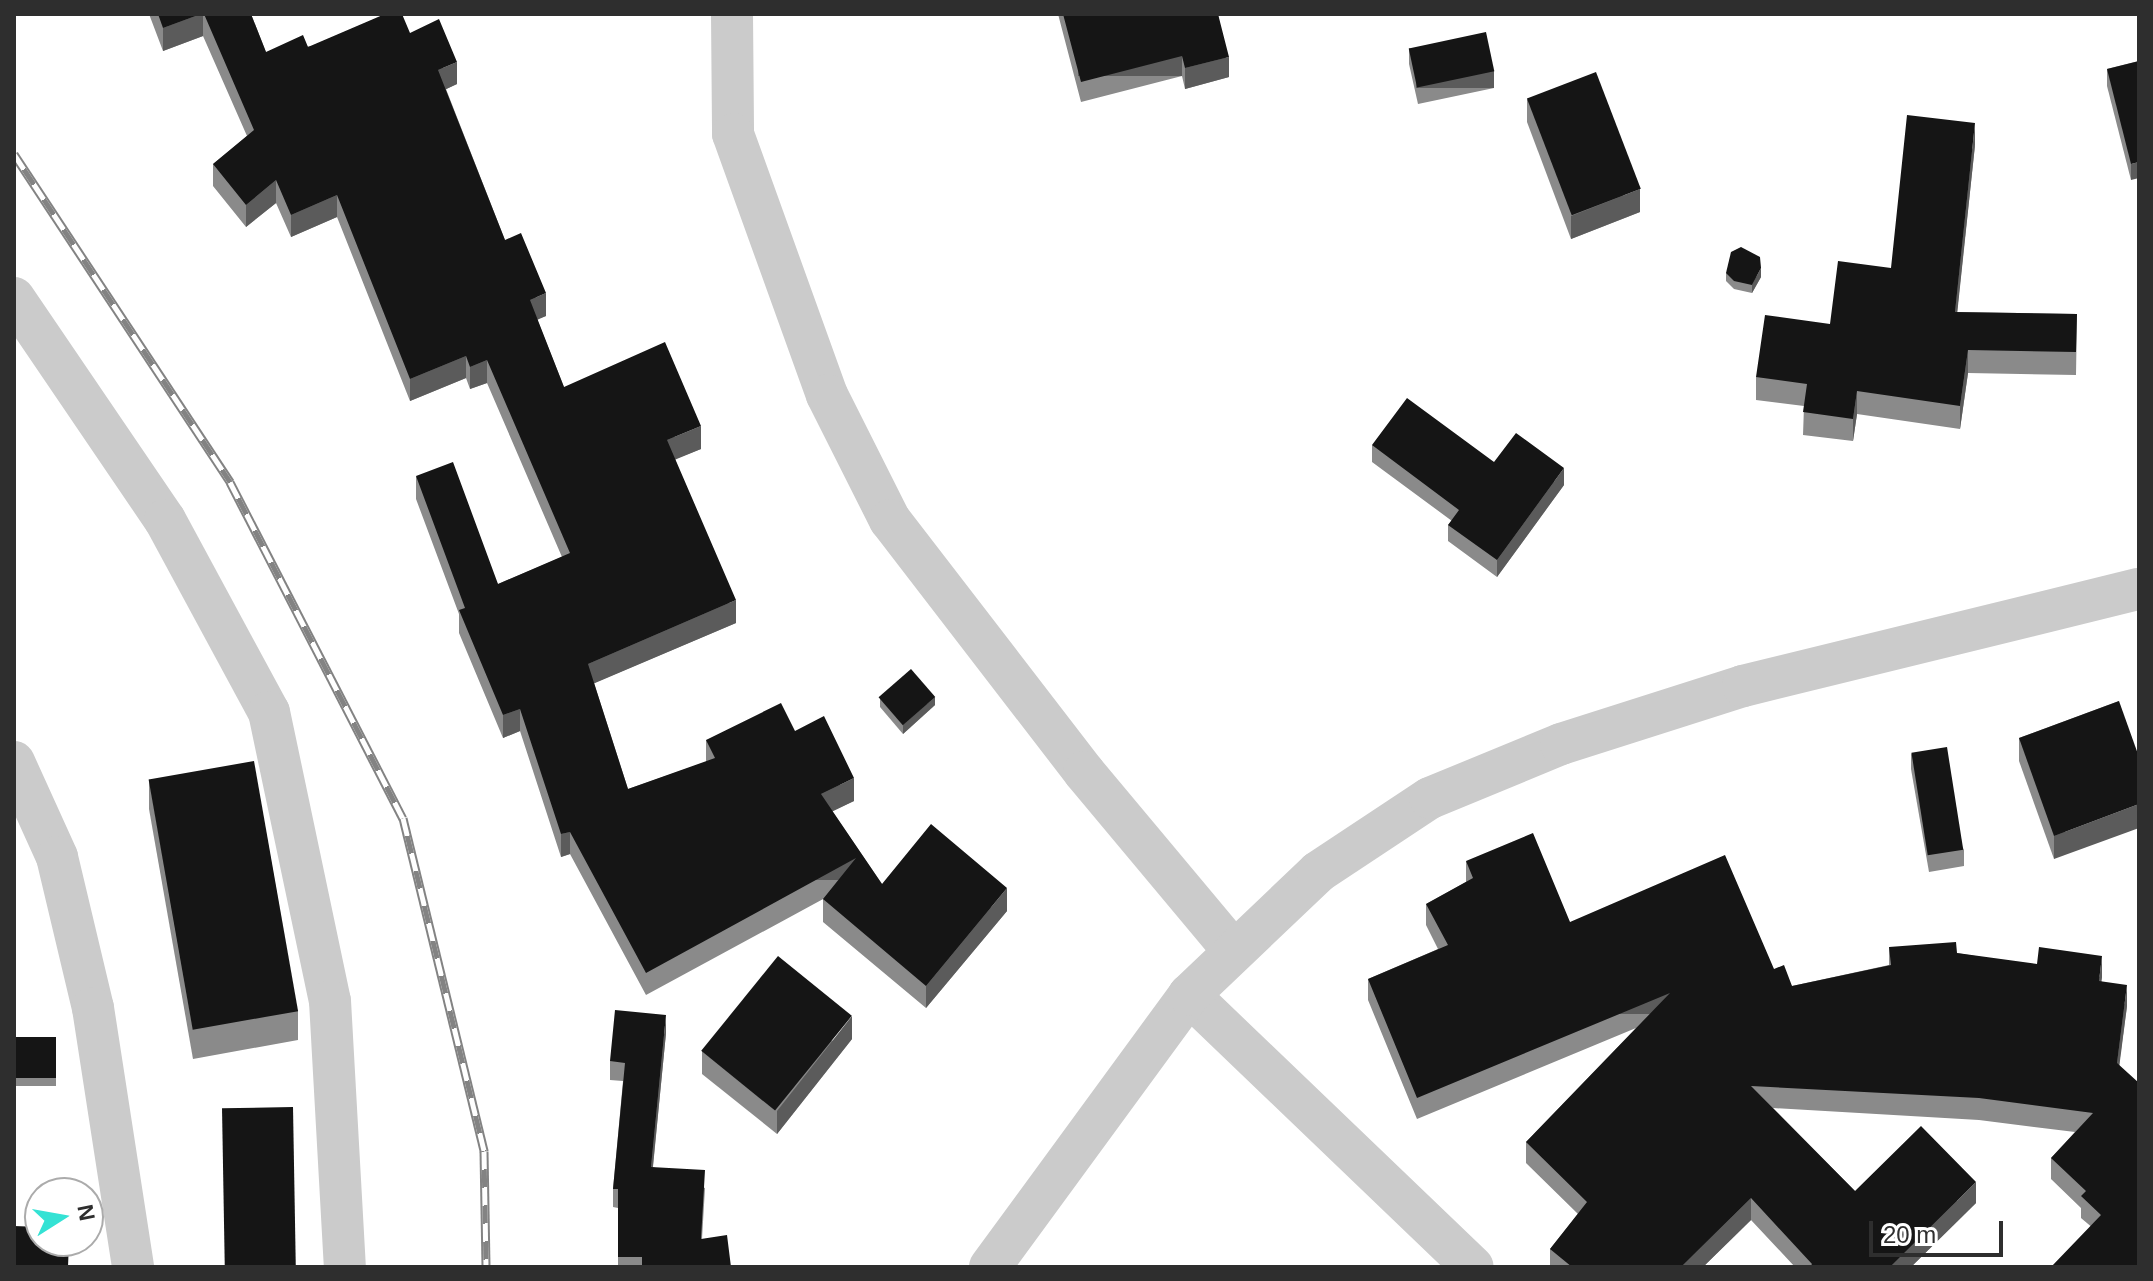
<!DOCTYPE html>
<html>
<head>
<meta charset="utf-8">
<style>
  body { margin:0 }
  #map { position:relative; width:2153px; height:1281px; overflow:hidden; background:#fff; font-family:Arial,sans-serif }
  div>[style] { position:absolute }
  .minor>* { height:42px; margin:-21px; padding:0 21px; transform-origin:21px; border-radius:21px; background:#cbcbcb }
  .rail>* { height:9px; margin-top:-4.5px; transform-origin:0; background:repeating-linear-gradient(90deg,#fff 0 18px,#838383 0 36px); box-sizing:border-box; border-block:2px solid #838383 }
  .wall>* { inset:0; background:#8a8a8a; transform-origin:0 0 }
  .shaded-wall>* { inset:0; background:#5b5b5b; transform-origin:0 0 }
  .building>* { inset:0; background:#151515; transform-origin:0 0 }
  span { translate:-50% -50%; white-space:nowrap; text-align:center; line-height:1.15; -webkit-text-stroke:8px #fff; paint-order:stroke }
  .frame { position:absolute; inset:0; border:16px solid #2e2e2e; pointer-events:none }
  .north { position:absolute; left:24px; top:1177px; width:80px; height:80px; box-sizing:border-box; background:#fff; border:2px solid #ababab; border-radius:50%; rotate:79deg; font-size:22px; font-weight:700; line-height:32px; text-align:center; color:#2e2e2e }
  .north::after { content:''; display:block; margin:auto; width:28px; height:36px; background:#34e2d4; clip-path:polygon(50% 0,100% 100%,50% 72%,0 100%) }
  .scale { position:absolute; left:1869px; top:1221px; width:134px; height:36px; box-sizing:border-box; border:4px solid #2e2e2e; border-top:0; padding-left:10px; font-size:24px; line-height:28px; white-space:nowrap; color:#2e2e2e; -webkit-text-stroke:6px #fff; paint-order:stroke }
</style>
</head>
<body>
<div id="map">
  <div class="minor">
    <i style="left:732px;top:14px;width:120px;rotate:89.5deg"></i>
    <i style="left:733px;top:134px;width:277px;rotate:70.2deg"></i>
    <i style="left:827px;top:395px;width:140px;rotate:63.3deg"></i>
    <i style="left:890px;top:520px;width:318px;rotate:52.4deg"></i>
    <i style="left:1084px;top:772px;width:232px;rotate:50.1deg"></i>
    <i style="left:14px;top:298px;width:268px;rotate:55.8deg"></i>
    <i style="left:165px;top:520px;width:218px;rotate:61.6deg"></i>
    <i style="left:269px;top:712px;width:295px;rotate:78.1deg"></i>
    <i style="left:330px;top:1001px;width:266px;rotate:86.8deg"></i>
    <i style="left:14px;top:762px;width:104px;rotate:65.6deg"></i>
    <i style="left:57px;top:857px;width:155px;rotate:76.6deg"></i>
    <i style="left:93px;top:1008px;width:262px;rotate:81.2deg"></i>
    <i style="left:1189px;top:995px;width:393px;rotate:43.8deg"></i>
    <i style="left:990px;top:1267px;width:337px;rotate:-53.8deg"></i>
    <i style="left:1189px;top:995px;width:178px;rotate:-43.6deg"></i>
    <i style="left:1318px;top:872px;width:134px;rotate:-33.5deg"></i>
    <i style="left:1430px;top:798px;width:142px;rotate:-22.4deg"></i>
    <i style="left:1561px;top:744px;width:191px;rotate:-17.7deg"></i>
    <i style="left:1743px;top:686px;width:408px;rotate:-13.8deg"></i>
  </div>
  <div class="rail">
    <i style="left:14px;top:154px;width:393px;rotate:56.6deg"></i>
    <i style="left:230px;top:482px;width:378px;rotate:62.8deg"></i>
    <i style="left:403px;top:818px;width:343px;rotate:76.3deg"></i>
    <i style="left:484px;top:1151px;width:116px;rotate:89deg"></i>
  </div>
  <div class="wall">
    <i style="clip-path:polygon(149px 14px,251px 14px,266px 52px,410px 33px,457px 84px,446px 89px,505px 240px,546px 316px,537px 319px,564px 387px,701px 449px,675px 459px,736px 623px,594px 683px,628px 789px,706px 762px,706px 740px,795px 731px,854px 801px,832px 811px,882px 884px,1007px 911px,926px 1008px,823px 922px,823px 899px,825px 898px,646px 995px,570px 854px,561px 857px,520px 731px,503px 738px,459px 633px,459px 614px,416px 499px,416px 476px,498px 584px,562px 557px,487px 383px,470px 389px,466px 378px,410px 401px,337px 217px,291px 237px,276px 203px,246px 227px,213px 186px,213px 164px,247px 136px,203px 36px,163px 51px)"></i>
    <i style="clip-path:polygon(1058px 14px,1218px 14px,1229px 77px,1185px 89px,1182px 76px,1081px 102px)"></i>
    <i style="clip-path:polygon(1409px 48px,1494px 88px,1418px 104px,1409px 64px)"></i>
    <i style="clip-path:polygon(2139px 61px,2131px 180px,2107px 86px,2107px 69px)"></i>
    <i style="clip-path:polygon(1527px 99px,1640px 212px,1571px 239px,1527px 122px)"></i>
    <i style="clip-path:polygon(1975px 145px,1957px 312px,2077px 314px,2076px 375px,1968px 373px,1960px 429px,1857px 414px,1853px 441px,1803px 435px,1804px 406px,1756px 400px,1756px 377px,1830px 324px,1891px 268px)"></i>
    <i style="clip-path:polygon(1726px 273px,1761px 277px,1752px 293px,1734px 289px,1726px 281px)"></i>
    <i style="clip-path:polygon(1372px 445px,1494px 462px,1564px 485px,1497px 577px,1448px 541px,1448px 525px,1452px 521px,1372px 462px)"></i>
    <i style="clip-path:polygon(880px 699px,935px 705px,903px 734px,880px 707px)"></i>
    <i style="clip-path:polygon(2119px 701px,2054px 859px,2019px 761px,2019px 738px)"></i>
    <i style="clip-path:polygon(1911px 753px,1964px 850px,1964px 866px,1929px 872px,1911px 769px)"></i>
    <i style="clip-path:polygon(149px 779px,298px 1011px,298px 1040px,193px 1059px,149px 809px)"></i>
    <i style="clip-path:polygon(1466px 861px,1570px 922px,1774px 969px,1792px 986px,1889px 965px,1889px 947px,1957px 953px,2102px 977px,2101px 981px,2127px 1006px,2119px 1065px,2139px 1267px,2081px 1218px,2081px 1208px,2051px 1179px,2051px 1158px,2075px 1132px,1979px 1120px,1773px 1108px,1855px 1191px,1976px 1203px,1911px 1267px,1795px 1267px,1751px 1220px,1703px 1267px,1550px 1267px,1550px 1249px,1578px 1214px,1526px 1163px,1526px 1142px,1636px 1028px,1417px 1119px,1368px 1000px,1368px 979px,1438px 949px,1426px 925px,1426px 904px,1466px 882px)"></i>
    <i style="clip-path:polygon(666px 1033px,653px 1167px,705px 1188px,702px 1239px,731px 1267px,618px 1267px,618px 1208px,613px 1207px,613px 1189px,623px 1081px,610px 1080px,610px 1061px)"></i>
    <i style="left:14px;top:1037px;width:42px;height:49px"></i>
    <i style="clip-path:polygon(852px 1039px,777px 1134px,702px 1074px,702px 1051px)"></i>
  </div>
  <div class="shaded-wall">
    <i style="clip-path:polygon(201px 14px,203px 14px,203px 36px,163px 51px,163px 28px)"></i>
    <i style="left:1182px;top:56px;width:20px;height:104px;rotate:90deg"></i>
    <i style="clip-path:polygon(1229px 57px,1229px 77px,1185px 89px,1185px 68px)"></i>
    <i style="clip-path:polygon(457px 62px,457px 84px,438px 93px,438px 70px)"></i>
    <i style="left:1494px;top:71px;width:17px;height:78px;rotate:90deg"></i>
    <i style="clip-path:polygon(1975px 123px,1975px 145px,1955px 334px,1955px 312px)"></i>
    <i style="clip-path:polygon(2139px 162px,2139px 178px,2131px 180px,2131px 164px)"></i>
    <i style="clip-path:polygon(276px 180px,276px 203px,246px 227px,246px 205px)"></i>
    <i style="clip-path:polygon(1640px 189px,1640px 212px,1571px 239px,1571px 216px)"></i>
    <i style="clip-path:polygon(337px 195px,337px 217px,291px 237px,291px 215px)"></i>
    <i style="clip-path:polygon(1761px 268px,1761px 277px,1752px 293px,1752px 285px)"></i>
    <i style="clip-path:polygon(546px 293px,546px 316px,530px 323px,530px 300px)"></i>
    <i style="clip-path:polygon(1968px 350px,1968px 373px,1960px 429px,1960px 406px)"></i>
    <i style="clip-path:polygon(466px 356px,466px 378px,410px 401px,410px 379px)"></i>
    <i style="clip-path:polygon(487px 360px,487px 383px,470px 389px,470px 367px)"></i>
    <i style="clip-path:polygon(1857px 391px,1857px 414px,1853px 441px,1853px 419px)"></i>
    <i style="clip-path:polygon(701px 426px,701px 449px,667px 463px,667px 440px)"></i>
    <i style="clip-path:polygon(1564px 468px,1564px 485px,1497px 577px,1497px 560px)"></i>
    <i style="clip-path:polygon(736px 600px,736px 623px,588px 686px,588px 664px)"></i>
    <i style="clip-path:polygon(935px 697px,935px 705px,903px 734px,903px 725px)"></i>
    <i style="clip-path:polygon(520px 709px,520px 731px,503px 738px,503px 715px)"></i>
    <i style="clip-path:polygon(854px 778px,854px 801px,821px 817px,821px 794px)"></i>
    <i style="clip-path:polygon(2139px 804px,2139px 828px,2054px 859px,2054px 836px)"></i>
    <i style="clip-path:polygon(570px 832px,570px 854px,561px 857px,561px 834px)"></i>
    <i style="left:856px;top:858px;width:22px;height:239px;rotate:90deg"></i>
    <i style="clip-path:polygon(1007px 888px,1007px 911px,926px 1008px,926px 986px)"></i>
    <i style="clip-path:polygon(2102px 956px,2102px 977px,2099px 1002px,2099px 981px)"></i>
    <i style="clip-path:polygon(2127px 985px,2127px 1006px,2117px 1084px,2117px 1063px)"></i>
    <i style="left:1670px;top:993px;width:21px;height:274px;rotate:90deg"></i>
    <i style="clip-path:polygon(666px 1015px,666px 1033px,651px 1185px,651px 1167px)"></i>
    <i style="clip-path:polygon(852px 1016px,852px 1039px,777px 1134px,777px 1111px)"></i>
    <i style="clip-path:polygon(1976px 1182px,1976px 1203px,1911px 1267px,1890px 1267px)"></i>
    <i style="clip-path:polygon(1751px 1198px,1751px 1220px,1703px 1267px,1681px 1267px)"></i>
  </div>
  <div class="building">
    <i style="clip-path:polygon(158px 14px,201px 14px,163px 28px)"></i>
    <i style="clip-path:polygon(204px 14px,251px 14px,266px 52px,303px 35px,308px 47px,385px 14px,402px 14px,410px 33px,439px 19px,457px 62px,438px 70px,505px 240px,521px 233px,546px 293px,530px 300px,564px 387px,665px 342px,701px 426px,667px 440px,736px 600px,588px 664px,628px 789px,715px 758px,706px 740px,781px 703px,795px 731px,824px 716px,854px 778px,821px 794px,882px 884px,931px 824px,1007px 888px,926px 986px,823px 899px,856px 858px,646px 973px,570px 832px,561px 834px,520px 709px,503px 715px,459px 610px,465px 608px,416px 476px,453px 462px,498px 584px,570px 553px,487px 360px,470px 367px,466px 356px,410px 379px,337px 195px,291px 215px,276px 180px,246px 205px,213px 164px,254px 130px)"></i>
    <i style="clip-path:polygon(1063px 14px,1218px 14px,1229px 57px,1185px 68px,1182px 56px,1081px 82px)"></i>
    <i style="left:1486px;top:32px;width:40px;height:79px;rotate:78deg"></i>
    <i style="clip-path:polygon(2139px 61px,2139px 162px,2131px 164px,2107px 69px)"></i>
    <i style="left:1596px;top:72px;width:125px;height:74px;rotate:69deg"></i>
    <i style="clip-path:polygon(1907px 115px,1975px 123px,1955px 312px,2077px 314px,2076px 352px,1968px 350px,1960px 406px,1857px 391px,1853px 419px,1803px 412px,1807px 384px,1756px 377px,1765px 315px,1830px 324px,1838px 261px,1891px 268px)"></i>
    <i style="clip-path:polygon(1741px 247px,1760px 257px,1761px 268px,1752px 285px,1734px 281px,1726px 273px,1731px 252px)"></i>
    <i style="clip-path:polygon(1407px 398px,1494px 462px,1516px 433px,1564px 468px,1497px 560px,1448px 525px,1459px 510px,1372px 445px)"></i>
    <i style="left:911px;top:669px;width:37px;height:43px;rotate:49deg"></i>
    <i style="clip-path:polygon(2119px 701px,2139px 757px,2139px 804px,2054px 836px,2019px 738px)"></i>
    <i style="left:1947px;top:747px;width:104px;height:36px;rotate:81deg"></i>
    <i style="left:254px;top:761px;width:254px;height:107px;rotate:80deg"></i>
    <i style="clip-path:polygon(1533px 833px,1570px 922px,1725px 855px,1774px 969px,1784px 965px,1792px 986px,1891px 965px,1889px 947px,1956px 942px,1957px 953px,2037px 964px,2039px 947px,2102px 956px,2099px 981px,2127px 985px,2117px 1063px,2139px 1083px,2139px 1267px,2051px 1267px,2101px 1215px,2081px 1196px,2086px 1191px,2051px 1158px,2093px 1113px,1979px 1098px,1751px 1086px,1855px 1191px,1921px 1126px,1976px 1182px,1890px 1267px,1810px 1267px,1812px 1264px,1751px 1198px,1681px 1267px,1572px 1267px,1550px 1249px,1587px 1202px,1526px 1142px,1670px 993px,1417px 1098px,1368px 979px,1448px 945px,1426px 904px,1473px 878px,1466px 861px)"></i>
    <i style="left:778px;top:956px;width:95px;height:122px;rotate:39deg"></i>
    <i style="clip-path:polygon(615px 1010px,666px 1015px,651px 1167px,705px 1170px,701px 1239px,727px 1235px,731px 1267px,642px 1267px,642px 1257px,618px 1257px,618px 1189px,613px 1189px,625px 1063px,610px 1061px)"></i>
    <i style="left:14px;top:1037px;width:42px;height:41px"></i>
    <i style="left:293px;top:1107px;width:160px;height:71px;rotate:89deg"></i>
    <i style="clip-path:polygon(14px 1226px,40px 1227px,40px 1241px,69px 1241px,68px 1267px,14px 1267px)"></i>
  </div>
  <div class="frame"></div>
  <div class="north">N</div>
  <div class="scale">20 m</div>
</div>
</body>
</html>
